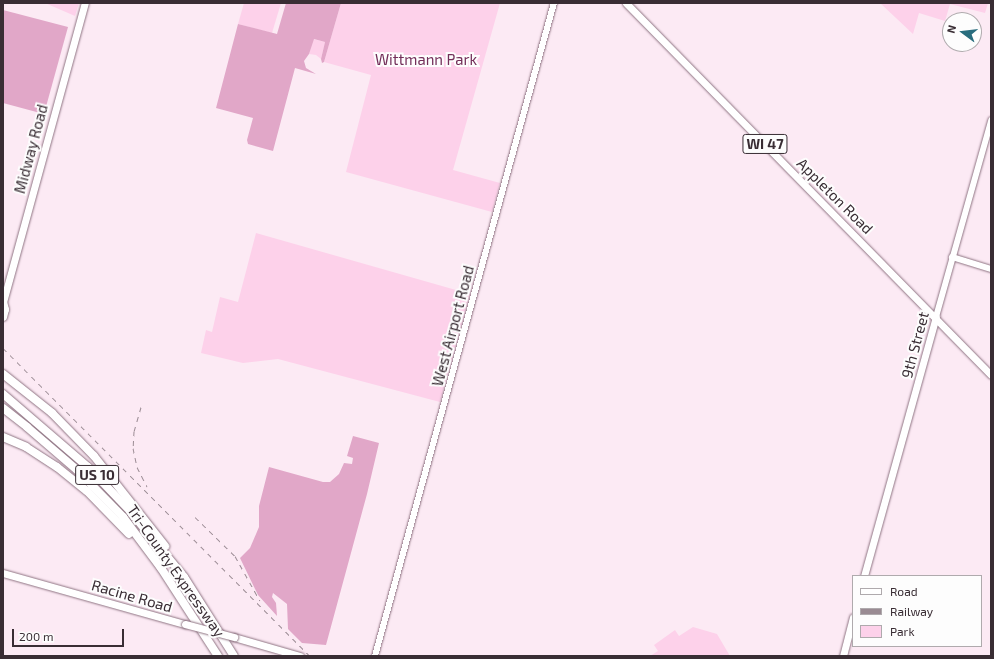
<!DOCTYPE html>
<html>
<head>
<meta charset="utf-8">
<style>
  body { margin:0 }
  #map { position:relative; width:994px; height:659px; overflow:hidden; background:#fceaf4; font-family:"Exo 2",sans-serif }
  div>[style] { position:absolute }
  .green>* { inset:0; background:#fdd1ea }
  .forest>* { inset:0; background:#e1a7c8 }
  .roads { filter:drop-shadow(0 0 1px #8f7483) drop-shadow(0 0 1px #8f7483) }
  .minor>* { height:5.5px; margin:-2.75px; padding:0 2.75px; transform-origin:2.75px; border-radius:2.75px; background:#fff }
  .major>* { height:7px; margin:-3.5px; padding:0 3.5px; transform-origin:3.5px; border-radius:3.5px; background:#fff }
  .highway>* { height:8px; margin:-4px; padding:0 4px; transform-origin:4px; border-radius:4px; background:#fff }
  .rail>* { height:1px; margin-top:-0.5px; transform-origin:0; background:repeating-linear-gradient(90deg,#9a8b93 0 5px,transparent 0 10px) }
  .bridges { filter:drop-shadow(0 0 1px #8f7483) drop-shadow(0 0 1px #8f7483) }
  .major-bridge>* { height:7px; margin:-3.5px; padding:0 3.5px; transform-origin:3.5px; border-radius:3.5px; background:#fff }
  span { translate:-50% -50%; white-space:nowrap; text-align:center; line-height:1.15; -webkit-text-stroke:4px #fdfdfd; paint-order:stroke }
  .shield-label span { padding:1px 3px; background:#fdfdfd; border:1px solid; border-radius:3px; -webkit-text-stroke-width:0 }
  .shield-label { font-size:14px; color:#392d34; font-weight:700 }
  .park-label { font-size:15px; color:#732f5a }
  .street-label { font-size:15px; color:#392d34 }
  .frame { position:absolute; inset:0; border:4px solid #392d34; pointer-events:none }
  .legend { position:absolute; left:852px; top:575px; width:130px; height:72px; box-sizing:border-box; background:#fdfdfd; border:1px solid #afaaad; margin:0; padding:5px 7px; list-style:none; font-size:12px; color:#392d34 }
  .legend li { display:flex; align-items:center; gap:8px; height:20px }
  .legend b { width:20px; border:1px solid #afaaad }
  .north { position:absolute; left:942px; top:12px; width:40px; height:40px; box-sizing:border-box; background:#fdfdfd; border:1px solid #afaaad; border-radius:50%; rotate:285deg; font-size:11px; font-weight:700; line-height:16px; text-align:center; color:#392d34 }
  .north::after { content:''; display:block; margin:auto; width:14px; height:18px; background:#286c7d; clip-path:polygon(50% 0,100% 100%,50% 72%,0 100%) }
  .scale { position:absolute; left:12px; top:629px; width:112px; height:18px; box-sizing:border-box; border:2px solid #392d34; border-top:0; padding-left:5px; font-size:12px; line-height:14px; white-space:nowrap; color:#392d34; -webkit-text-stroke:3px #fdfdfd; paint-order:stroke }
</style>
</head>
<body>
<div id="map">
  <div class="green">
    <i style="clip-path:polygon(45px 3px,79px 3px,75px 16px)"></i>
    <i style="clip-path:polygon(244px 3px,281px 3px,272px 33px,238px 24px)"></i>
    <i style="clip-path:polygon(341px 3px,500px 3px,453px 170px,500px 183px,492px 212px,346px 172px,371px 75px,324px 62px)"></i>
    <i style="clip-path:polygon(880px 3px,988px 3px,985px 13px,950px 4px,945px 21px,919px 13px,913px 34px)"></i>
    <i style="clip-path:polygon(313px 39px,325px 42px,321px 59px,316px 55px,309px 54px)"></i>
    <i style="clip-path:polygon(256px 233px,470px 294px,440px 402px,278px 359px,243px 363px,201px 353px,206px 330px,212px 332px,220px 297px,238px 302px)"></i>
    <i style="clip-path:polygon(693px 627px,717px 634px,730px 656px,650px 656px,658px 651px,654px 645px,675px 630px,679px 636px)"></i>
  </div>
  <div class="forest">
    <i style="clip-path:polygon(286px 3px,341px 3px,324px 62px,322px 63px,321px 59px,325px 42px,314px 39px,309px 54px,304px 61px,306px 68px,316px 74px,295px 68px,273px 151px,248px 144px,247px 140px,253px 118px,216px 108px,238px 24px,277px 34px)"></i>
    <i style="clip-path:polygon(3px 10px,68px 27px,44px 114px,3px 103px)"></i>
    <i style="clip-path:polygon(353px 436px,379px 443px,367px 494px,326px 645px,302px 643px,288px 629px,287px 604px,273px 593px,272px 597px,276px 603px,277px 616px,258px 595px,240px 558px,250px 548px,259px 527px,259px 506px,269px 467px,323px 482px,330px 482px,339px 474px,344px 463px,352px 464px,353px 458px,347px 456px)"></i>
  </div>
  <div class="roads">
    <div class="minor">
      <i style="left:952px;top:257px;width:41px;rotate:17.1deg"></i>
      <i style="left:936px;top:317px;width:204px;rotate:-74.3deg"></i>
      <i style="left:375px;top:656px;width:677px;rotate:-74.67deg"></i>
    </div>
    <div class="major">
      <i style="left:626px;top:3px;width:521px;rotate:45.54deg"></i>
      <i style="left:3px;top:302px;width:310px;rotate:-74.7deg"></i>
      <i style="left:3px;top:317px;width:8px;rotate:-76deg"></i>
      <i style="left:5px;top:309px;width:8px;rotate:-104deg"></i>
      <i style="left:3px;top:573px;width:189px;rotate:15.7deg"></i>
      <i style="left:864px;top:576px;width:269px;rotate:-74.5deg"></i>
      <i style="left:234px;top:637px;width:69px;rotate:16.1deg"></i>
      <i style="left:843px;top:656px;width:40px;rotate:-75.6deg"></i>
    </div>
    <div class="highway">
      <i style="left:3px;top:374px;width:63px;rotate:38.5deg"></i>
      <i style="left:52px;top:413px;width:60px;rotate:45.7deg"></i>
      <i style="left:94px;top:456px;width:115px;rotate:51.7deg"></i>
      <i style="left:3px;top:394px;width:112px;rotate:40.7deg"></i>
      <i style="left:88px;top:467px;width:61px;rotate:46.3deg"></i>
      <i style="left:130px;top:511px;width:85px;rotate:50.7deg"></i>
      <i style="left:184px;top:577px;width:93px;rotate:57.7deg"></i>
      <i style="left:3px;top:408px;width:31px;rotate:38deg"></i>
      <i style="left:27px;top:427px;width:66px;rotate:40.7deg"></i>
      <i style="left:77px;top:470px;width:66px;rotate:45.6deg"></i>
      <i style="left:123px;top:517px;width:64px;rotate:53.3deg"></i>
      <i style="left:161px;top:568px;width:105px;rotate:57.1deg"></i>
      <i style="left:3px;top:437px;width:25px;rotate:23deg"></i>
      <i style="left:26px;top:447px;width:37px;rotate:33deg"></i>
      <i style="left:57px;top:467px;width:38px;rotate:39deg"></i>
      <i style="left:87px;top:491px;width:60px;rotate:45.7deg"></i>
    </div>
  </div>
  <div class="rail">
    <i style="left:3px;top:348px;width:435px;rotate:45.1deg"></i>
    <i style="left:141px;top:407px;width:25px;rotate:106deg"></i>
    <i style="left:134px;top:431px;width:17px;rotate:93deg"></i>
    <i style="left:133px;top:448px;width:19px;rotate:78deg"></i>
    <i style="left:137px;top:467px;width:22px;rotate:63deg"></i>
    <i style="left:195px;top:517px;width:56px;rotate:44.3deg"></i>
    <i style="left:235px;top:556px;width:51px;rotate:60.9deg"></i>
  </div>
  <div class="bridges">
    <div class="major-bridge">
      <i style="left:185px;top:624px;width:51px;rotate:14.9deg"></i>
    </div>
  </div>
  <div class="shield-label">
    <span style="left:765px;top:144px">WI 47</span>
    <span style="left:97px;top:475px">US 10</span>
  </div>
  <div class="park-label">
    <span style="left:426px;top:60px">Wittmann Park</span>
  </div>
  <div class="street-label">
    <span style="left:31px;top:149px;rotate:-75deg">Midway Road</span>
    <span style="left:835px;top:196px;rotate:45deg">Appleton Road</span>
    <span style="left:453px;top:326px;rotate:-75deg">West Airport Road</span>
    <span style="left:915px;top:345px;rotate:-75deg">9th Street</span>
    <span style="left:176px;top:571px;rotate:55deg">Tri-County Expressway</span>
    <span style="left:132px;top:596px;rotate:16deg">Racine Road</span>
  </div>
  <div class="frame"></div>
  <ul class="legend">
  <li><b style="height:5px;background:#fff"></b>Road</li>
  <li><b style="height:5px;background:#9a8b93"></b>Railway</li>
  <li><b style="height:11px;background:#fdd1ea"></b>Park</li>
  </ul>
  <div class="north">N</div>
  <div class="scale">200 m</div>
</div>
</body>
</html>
